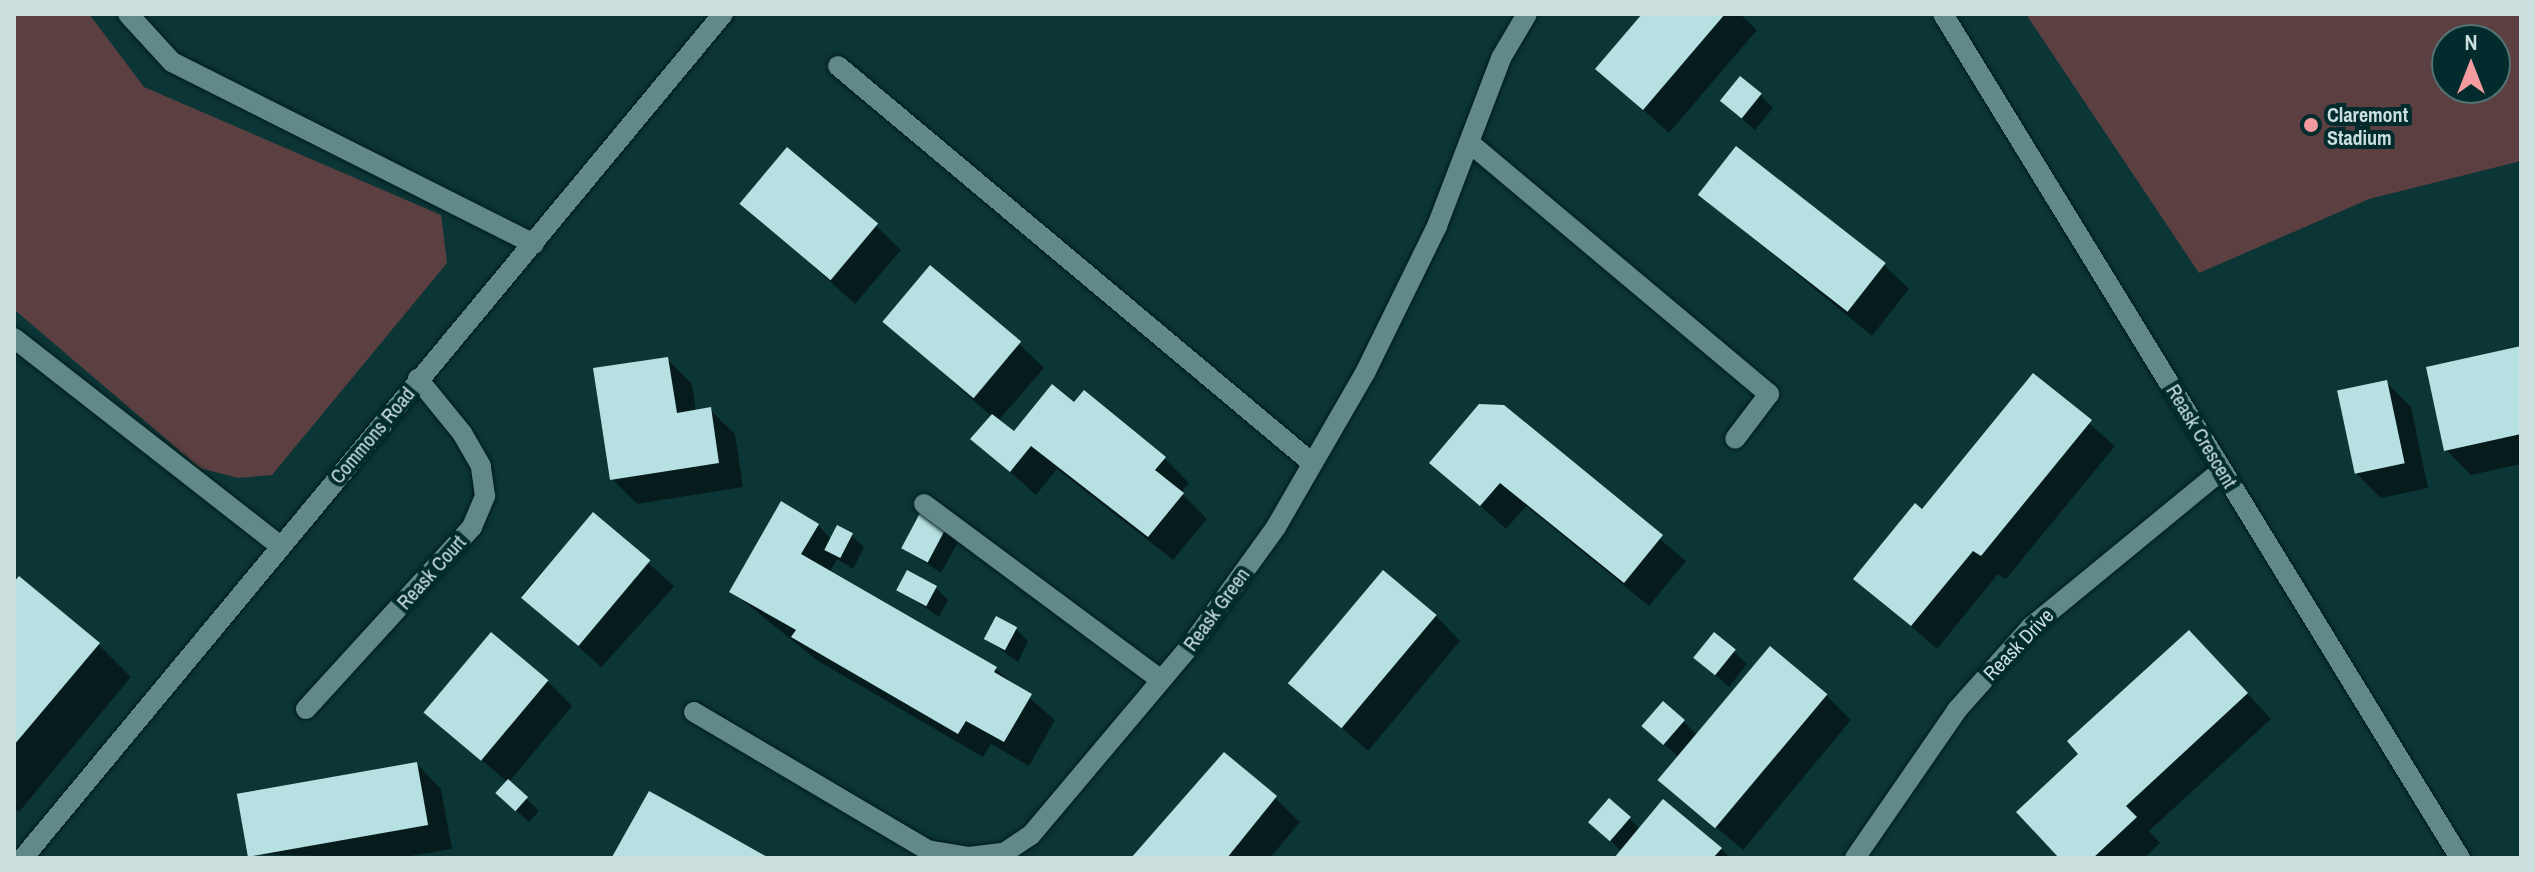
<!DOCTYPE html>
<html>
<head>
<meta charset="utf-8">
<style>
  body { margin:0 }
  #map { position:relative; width:2535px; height:872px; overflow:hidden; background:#0c3636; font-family:"Archivo Narrow",sans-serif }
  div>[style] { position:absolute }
  .green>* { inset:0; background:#5c4041 }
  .shadow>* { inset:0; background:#0007; transform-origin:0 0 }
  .building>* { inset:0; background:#b6e0e1; transform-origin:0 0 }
  .roads { filter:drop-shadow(0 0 2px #001c1c) drop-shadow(0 0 2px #001c1c) }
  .service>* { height:20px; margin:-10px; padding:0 10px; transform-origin:10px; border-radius:10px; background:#618989 }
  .minor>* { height:20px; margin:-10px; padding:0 10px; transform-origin:10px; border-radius:10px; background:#618989 }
  .tertiary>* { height:20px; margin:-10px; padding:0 10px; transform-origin:10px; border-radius:10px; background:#618989 }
  .dots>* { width:22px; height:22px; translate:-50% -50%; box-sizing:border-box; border:4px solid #012b2c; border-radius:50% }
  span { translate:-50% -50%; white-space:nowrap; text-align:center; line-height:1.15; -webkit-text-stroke:8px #012b2c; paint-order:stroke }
  .poi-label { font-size:20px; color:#cbdfdf; font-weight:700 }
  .left { translate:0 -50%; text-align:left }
  .street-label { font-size:20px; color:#cbdfdf }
  .frame { position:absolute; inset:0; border:16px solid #cbdfdf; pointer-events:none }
  .north { position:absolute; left:2431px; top:24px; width:80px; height:80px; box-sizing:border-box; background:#012b2c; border:2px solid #527374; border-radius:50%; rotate:0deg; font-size:22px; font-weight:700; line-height:32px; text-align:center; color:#cbdfdf }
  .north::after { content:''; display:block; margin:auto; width:28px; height:36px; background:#f49b9f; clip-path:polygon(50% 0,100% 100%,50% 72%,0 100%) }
</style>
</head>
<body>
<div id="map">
  <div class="green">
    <i style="clip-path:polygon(14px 14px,89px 14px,144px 87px,441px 215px,447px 263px,272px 475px,238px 478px,200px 468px,16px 311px)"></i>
    <i style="clip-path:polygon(evenodd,2026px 14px,2521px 14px,2521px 161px,2369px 199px,2199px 273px,2026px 14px,2447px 40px,2495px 40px,2495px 88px,2447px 88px,2447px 40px)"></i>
  </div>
  <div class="shadow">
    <i style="clip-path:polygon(1645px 14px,1740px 14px,1757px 30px,1669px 133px,1598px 69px)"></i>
    <i style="clip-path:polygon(1760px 95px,1773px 108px,1755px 130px,1735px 113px)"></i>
    <i style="clip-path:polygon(1699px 194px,1884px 265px,1909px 289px,1872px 336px)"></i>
    <i style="clip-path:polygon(742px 203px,876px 226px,901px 250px,855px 304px)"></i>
    <i style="clip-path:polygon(885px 321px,1019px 344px,1044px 368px,998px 421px,1014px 433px,1075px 405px,1164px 458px,1189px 483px,1181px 493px,1207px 519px,1173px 560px,1057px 469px,1036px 495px,973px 439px,992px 417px)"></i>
    <i style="clip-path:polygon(2521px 348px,2521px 464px,2471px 475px,2446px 450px)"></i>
    <i style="clip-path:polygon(667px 359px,692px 384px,696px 412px,710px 410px,735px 434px,743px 487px,637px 504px,612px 479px)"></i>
    <i style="clip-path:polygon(2034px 376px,2115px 446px,2006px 579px,1998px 574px,1937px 649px,1856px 578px,1922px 512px)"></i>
    <i style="clip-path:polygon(2387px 383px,2411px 407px,2428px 488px,2381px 498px,2356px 473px)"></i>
    <i style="clip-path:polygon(1503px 407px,1686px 561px,1649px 606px,1526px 506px,1506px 529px,1432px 463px)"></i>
    <i style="left:594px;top:514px;width:108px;height:109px;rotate:42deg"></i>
    <i style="clip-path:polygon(818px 525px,831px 539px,851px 535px,864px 547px,853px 569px,837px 559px,829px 573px,996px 669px,1055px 720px,1029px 766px,991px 744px,983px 757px,818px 661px,731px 591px)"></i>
    <i style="clip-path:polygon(945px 529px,958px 542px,941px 573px,903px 548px)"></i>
    <i style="clip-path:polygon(14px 585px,98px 644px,131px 677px,19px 812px,14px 808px)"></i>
    <i style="clip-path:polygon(936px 588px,948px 600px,939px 617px,899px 590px)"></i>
    <i style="clip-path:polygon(1436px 616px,1460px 641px,1368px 751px,1292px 684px)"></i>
    <i style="clip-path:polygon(1016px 629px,1028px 641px,1018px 662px,986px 639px)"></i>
    <i style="clip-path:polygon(1734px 652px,1747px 664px,1729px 687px,1709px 669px)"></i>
    <i style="clip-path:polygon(2214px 657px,2271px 719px,2149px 831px,2160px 843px,2144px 858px,2062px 858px,2080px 754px)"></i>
    <i style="clip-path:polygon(548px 682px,572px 706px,509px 782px,539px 811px,529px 822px,510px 805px,507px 782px,427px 712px)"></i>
    <i style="clip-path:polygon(1826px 695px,1851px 720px,1743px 850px,1661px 780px,1680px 758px,1658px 739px,1684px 722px,1698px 736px)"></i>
    <i style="clip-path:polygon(417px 764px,441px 789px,452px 849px,399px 858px,248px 854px)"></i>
    <i style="clip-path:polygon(649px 794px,766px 858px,616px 858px)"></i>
    <i style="clip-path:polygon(1275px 798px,1300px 822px,1270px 858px,1135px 858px)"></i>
    <i style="clip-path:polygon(1629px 818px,1641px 830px,1721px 849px,1730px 858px,1617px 858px,1622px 852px,1602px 832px)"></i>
  </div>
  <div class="building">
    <i style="clip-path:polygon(1725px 14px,1643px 110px,1595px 69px,1642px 14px)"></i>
    <i style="left:1740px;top:76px;width:28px;height:32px;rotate:39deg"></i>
    <i style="left:1736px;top:146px;width:190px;height:62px;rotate:38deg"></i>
    <i style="left:787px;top:147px;width:119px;height:74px;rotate:40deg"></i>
    <i style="left:930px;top:265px;width:119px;height:74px;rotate:40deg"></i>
    <i style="clip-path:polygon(2521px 346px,2521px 434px,2444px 451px,2426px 367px)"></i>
    <i style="clip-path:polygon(668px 357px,677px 413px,711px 407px,719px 463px,610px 480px,593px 368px)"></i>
    <i style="clip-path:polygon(2033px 373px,2092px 420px,1981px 556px,1973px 551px,1911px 626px,1853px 579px,1915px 503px,1922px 509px)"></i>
    <i style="left:2387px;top:380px;width:85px;height:51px;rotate:78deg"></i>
    <i style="clip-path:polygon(1052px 384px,1074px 402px,1084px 390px,1166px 457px,1155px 470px,1184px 493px,1148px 537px,1031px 446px,1010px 472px,970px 439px,992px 414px,1014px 431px)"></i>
    <i style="clip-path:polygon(1479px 404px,1504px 405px,1663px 535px,1624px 583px,1500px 483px,1480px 506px,1429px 463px)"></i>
    <i style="clip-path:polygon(781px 501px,819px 524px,801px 554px,997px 667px,994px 672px,1032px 694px,1004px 742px,966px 721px,958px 734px,791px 637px,796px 630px,729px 592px)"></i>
    <i style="left:593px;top:512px;width:75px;height:112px;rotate:40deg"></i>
    <i style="left:920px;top:513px;width:30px;height:40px;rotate:28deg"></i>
    <i style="left:837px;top:525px;width:18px;height:28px;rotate:27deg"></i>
    <i style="left:907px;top:570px;width:34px;height:23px;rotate:28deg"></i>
    <i style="left:1383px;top:570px;width:70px;height:148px;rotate:40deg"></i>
    <i style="clip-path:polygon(19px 576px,100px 643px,14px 745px,14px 582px)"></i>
    <i style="left:996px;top:616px;width:24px;height:26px;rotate:28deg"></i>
    <i style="clip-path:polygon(2189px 630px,2248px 693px,2126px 806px,2137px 817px,2093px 858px,2059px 858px,2016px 812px,2078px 754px,2067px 741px)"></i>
    <i style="left:491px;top:632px;width:75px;height:105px;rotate:40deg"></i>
    <i style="left:1714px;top:632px;width:28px;height:33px;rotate:39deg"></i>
    <i style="left:1770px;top:646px;width:75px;height:175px;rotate:40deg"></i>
    <i style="left:1663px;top:701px;width:29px;height:33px;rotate:41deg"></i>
    <i style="clip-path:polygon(1224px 752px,1277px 796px,1227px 858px,1131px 858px)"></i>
    <i style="left:417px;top:762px;width:64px;height:183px;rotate:80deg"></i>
    <i style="left:508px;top:779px;width:27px;height:19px;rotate:42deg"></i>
    <i style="clip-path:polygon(649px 791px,691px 814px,769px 858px,612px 857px)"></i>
    <i style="left:1609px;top:798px;width:29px;height:32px;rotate:41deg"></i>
    <i style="clip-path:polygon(1663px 799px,1722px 848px,1713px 858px,1614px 858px)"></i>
  </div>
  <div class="roads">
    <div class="service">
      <i style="left:128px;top:14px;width:65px;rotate:47.5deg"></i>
      <i style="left:172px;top:62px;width:405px;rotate:26.7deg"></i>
      <i style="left:14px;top:338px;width:338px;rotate:38deg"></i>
      <i style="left:924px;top:504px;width:295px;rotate:36.6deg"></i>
    </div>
    <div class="minor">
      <i style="left:1943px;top:14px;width:990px;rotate:58.51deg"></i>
      <i style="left:838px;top:66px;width:618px;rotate:39.95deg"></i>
      <i style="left:1471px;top:144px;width:389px;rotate:40deg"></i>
      <i style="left:1769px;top:394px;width:56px;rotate:127.1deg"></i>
      <i style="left:306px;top:709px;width:246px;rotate:-47.6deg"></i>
      <i style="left:472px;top:527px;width:34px;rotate:-67deg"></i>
      <i style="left:485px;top:496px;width:30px;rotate:-98deg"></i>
      <i style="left:481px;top:466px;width:38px;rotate:-120deg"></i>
      <i style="left:462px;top:433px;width:70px;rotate:-129.2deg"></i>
      <i style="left:694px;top:712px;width:271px;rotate:30.6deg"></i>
      <i style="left:927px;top:850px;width:43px;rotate:9.5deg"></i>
      <i style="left:969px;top:857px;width:35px;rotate:-7deg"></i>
      <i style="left:1004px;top:853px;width:32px;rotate:-34deg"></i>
      <i style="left:1031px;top:835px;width:248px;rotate:-49.9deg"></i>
      <i style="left:1191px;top:645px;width:145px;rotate:-54.2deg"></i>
      <i style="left:1276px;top:527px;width:178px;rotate:-60deg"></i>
      <i style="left:1365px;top:373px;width:164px;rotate:-63.9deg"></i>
      <i style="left:1437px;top:226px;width:180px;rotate:-69.1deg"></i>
      <i style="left:1501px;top:58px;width:51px;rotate:-59.4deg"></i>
      <i style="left:1855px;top:858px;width:180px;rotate:-55.4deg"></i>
      <i style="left:1957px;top:710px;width:111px;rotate:-48.3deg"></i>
      <i style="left:2031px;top:627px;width:247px;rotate:-39.4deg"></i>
    </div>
    <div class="tertiary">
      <i style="left:23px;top:858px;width:1097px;rotate:-50.33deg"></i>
    </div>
  </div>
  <div class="dots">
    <i style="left:2311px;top:125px;background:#f49b9f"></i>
  </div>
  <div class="poi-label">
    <span class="left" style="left:2327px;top:126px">Claremont<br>Stadium</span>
  </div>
  <div class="street-label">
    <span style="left:372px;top:435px;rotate:-50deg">Commons Road</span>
    <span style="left:2202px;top:436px;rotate:59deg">Reask Crescent</span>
    <span style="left:431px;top:572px;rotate:-48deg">Reask Court</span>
    <span style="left:1216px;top:609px;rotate:-54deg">Reask Green</span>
    <span style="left:2018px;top:644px;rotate:-46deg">Reask Drive</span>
  </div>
  <div class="frame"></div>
  <div class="north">N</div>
</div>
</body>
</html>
